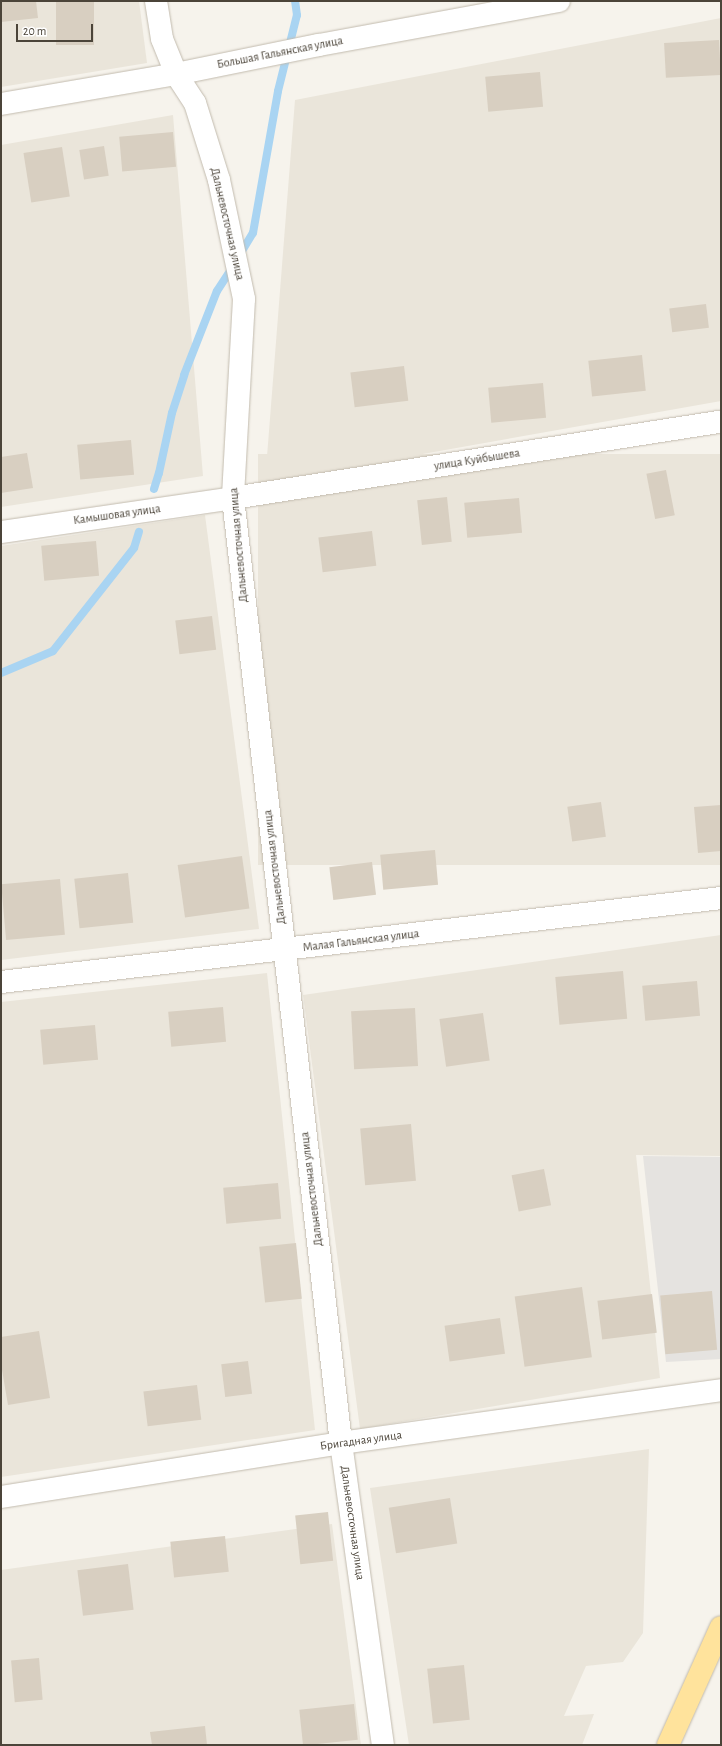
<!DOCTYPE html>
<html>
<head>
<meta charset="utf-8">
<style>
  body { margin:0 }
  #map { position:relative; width:722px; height:1746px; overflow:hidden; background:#f6f3ec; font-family:"Alegreya Sans",sans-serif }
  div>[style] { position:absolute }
  .residential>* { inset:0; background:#eae5da; transform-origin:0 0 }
  .parking>* { inset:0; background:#e5e3e0 }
  .stream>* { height:8px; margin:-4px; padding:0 4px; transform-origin:4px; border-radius:4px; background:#a9d4f2 }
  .building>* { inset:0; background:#d8cfc1; transform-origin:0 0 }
  .roads { filter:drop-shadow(0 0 1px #c2bbae) drop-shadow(0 0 1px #c2bbae) }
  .minor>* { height:22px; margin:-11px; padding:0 11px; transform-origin:11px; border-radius:11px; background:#fff }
  .major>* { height:22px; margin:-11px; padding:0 11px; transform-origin:11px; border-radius:11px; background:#ffe39c }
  span { translate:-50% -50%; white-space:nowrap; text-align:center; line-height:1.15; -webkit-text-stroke:4px #fff; paint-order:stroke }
  .street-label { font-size:12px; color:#4b4439 }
  .frame { position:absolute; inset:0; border:2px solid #4b4439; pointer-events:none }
  .scale { position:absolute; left:16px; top:24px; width:77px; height:18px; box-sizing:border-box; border:2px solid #4b4439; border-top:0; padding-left:5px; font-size:12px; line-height:14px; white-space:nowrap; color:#4b4439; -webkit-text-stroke:3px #fff; paint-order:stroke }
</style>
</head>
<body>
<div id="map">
  <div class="residential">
    <i style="clip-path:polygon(1px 1px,139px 1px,147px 63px,1px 87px)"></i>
    <i style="clip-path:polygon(721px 18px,721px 401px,265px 482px,295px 100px)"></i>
    <i style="clip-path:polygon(173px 115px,203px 476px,1px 507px,1px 145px)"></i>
    <i style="left:721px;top:454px;width:411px;height:463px;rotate:90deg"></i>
    <i style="clip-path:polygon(205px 515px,259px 929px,1px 960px,1px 546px)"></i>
    <i style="clip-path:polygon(721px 935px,721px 1156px,636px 1155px,660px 1378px,360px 1429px,303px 995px)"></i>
    <i style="clip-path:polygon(267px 973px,315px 1430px,1px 1477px,1px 1002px)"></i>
    <i style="clip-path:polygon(649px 1449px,643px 1633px,623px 1662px,586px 1666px,564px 1716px,594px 1714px,582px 1745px,409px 1745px,370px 1488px)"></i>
    <i style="clip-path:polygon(332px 1524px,361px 1745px,1px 1745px,1px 1570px)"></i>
  </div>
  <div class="parking">
    <i style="clip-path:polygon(643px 1156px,721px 1157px,721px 1359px,666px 1362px)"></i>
  </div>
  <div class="stream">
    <i style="left:239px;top:256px;width:27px;rotate:-59deg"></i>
    <i style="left:253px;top:233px;width:144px;rotate:-80deg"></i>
    <i style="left:278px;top:91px;width:78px;rotate:-76deg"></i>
    <i style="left:297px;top:15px;width:14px;rotate:-98deg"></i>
    <i style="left:154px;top:489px;width:17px;rotate:-73deg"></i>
    <i style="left:159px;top:473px;width:61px;rotate:-77.8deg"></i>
    <i style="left:172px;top:413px;width:40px;rotate:-72deg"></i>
    <i style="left:184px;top:375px;width:90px;rotate:-68.6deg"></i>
    <i style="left:217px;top:291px;width:30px;rotate:-57deg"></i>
    <i style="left:1px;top:673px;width:56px;rotate:-22.9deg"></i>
    <i style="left:53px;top:651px;width:131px;rotate:-51.8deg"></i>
    <i style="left:134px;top:548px;width:17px;rotate:-73deg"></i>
  </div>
  <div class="building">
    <i style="clip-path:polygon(1px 1px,36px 1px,38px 18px,1px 22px)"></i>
    <i style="left:56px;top:1px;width:38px;height:44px"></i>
    <i style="left:719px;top:40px;width:35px;height:55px;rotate:87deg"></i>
    <i style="left:540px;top:72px;width:35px;height:55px;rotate:85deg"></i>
    <i style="left:173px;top:132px;width:35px;height:54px;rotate:85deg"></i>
    <i style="left:104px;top:146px;width:30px;height:25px;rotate:81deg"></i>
    <i style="left:62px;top:147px;width:50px;height:39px;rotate:81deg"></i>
    <i style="left:706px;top:304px;width:24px;height:37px;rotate:83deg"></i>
    <i style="left:642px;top:355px;width:36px;height:54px;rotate:84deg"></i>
    <i style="left:404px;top:366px;width:35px;height:54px;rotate:83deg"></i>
    <i style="left:543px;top:383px;width:35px;height:55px;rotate:85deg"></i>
    <i style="left:131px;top:440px;width:35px;height:54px;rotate:85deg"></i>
    <i style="clip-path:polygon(27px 453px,33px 488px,1px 493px,1px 457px)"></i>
    <i style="left:666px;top:470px;width:46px;height:20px;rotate:79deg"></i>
    <i style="left:447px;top:497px;width:45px;height:30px;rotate:84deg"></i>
    <i style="left:519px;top:498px;width:35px;height:55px;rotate:85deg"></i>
    <i style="left:372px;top:531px;width:35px;height:54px;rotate:83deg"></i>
    <i style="left:96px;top:541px;width:35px;height:55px;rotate:85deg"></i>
    <i style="left:212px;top:616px;width:34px;height:37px;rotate:83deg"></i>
    <i style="left:601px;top:802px;width:35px;height:34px;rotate:82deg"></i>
    <i style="clip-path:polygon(721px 805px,721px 851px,698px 853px,694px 807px)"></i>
    <i style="left:435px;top:850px;width:35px;height:55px;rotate:85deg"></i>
    <i style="left:242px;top:856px;width:53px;height:65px;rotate:82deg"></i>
    <i style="left:372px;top:862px;width:33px;height:43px;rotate:83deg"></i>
    <i style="left:128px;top:873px;width:50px;height:54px;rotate:84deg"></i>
    <i style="left:60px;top:879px;width:56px;height:59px;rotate:85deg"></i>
    <i style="left:623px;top:971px;width:48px;height:68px;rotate:85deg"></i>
    <i style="left:697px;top:981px;width:35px;height:55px;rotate:85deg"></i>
    <i style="left:223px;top:1007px;width:35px;height:55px;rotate:85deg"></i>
    <i style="left:415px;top:1008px;width:58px;height:64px;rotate:87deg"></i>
    <i style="left:483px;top:1013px;width:48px;height:44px;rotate:82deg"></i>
    <i style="left:95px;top:1025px;width:35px;height:55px;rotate:85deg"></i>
    <i style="left:411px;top:1124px;width:57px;height:51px;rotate:85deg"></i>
    <i style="left:544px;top:1169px;width:37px;height:33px;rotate:79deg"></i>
    <i style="left:278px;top:1183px;width:36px;height:55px;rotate:85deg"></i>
    <i style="left:296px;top:1243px;width:56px;height:37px;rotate:84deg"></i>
    <i style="left:582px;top:1287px;width:71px;height:68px;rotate:82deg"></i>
    <i style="left:712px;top:1291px;width:59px;height:52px;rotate:85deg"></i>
    <i style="left:652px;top:1294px;width:39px;height:55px;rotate:83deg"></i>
    <i style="left:500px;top:1318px;width:36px;height:56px;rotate:82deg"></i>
    <i style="clip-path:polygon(39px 1331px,50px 1398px,8px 1405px,1px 1364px,1px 1337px)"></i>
    <i style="left:248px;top:1361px;width:33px;height:27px;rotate:83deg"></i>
    <i style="left:197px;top:1385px;width:35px;height:54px;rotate:83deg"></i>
    <i style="left:450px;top:1498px;width:46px;height:62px;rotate:81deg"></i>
    <i style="left:328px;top:1512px;width:49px;height:33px;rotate:84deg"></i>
    <i style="left:225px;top:1536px;width:36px;height:55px;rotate:84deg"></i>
    <i style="left:128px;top:1564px;width:46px;height:51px;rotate:83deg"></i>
    <i style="left:39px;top:1658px;width:42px;height:28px;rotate:85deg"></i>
    <i style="left:464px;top:1665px;width:55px;height:37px;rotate:84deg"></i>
    <i style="left:354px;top:1704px;width:36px;height:55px;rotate:84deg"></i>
    <i style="clip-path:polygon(205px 1726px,207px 1745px,152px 1745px,150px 1732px)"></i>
  </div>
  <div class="roads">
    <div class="minor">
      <i style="left:156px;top:1px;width:38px;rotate:81deg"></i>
      <i style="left:162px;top:39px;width:38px;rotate:68deg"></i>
      <i style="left:176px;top:74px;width:35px;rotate:57deg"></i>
      <i style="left:195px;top:103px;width:81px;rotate:72.7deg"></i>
      <i style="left:219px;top:180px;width:122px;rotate:78.1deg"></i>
      <i style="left:244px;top:299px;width:199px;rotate:93.2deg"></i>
      <i style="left:233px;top:498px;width:951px;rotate:83.48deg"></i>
      <i style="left:341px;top:1443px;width:305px;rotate:82.1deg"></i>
      <i style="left:1px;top:104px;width:178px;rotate:-9.7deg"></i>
      <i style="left:176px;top:74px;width:146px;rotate:-11.5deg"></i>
      <i style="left:319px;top:45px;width:244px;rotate:-10.4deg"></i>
      <i style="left:1px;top:532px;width:234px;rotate:-8.3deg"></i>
      <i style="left:233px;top:498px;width:494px;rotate:-8.9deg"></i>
      <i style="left:1px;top:982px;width:725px;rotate:-6.65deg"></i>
      <i style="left:1px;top:1497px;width:344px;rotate:-9deg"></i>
      <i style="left:341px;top:1443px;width:384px;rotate:-7.9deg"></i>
    </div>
    <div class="major">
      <i style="left:668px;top:1745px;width:129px;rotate:-65.8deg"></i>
    </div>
  </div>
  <div class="street-label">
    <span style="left:280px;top:53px;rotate:-11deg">Большая Гальянская улица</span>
    <span style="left:227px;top:224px;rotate:77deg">Дальневосточная улица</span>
    <span style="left:477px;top:460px;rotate:-9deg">улица Куйбышева</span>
    <span style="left:117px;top:515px;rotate:-8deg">Камышовая улица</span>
    <span style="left:239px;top:545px;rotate:-95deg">Дальневосточная улица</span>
    <span style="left:275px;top:867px;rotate:-97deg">Дальневосточная улица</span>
    <span style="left:361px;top:941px;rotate:-7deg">Малая Гальянская улица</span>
    <span style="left:312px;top:1189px;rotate:-97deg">Дальневосточная улица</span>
    <span style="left:361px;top:1441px;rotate:-8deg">Бригадная улица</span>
    <span style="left:352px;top:1523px;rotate:82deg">Дальневосточная улица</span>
  </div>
  <div class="frame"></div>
  <div class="scale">20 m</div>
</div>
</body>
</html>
